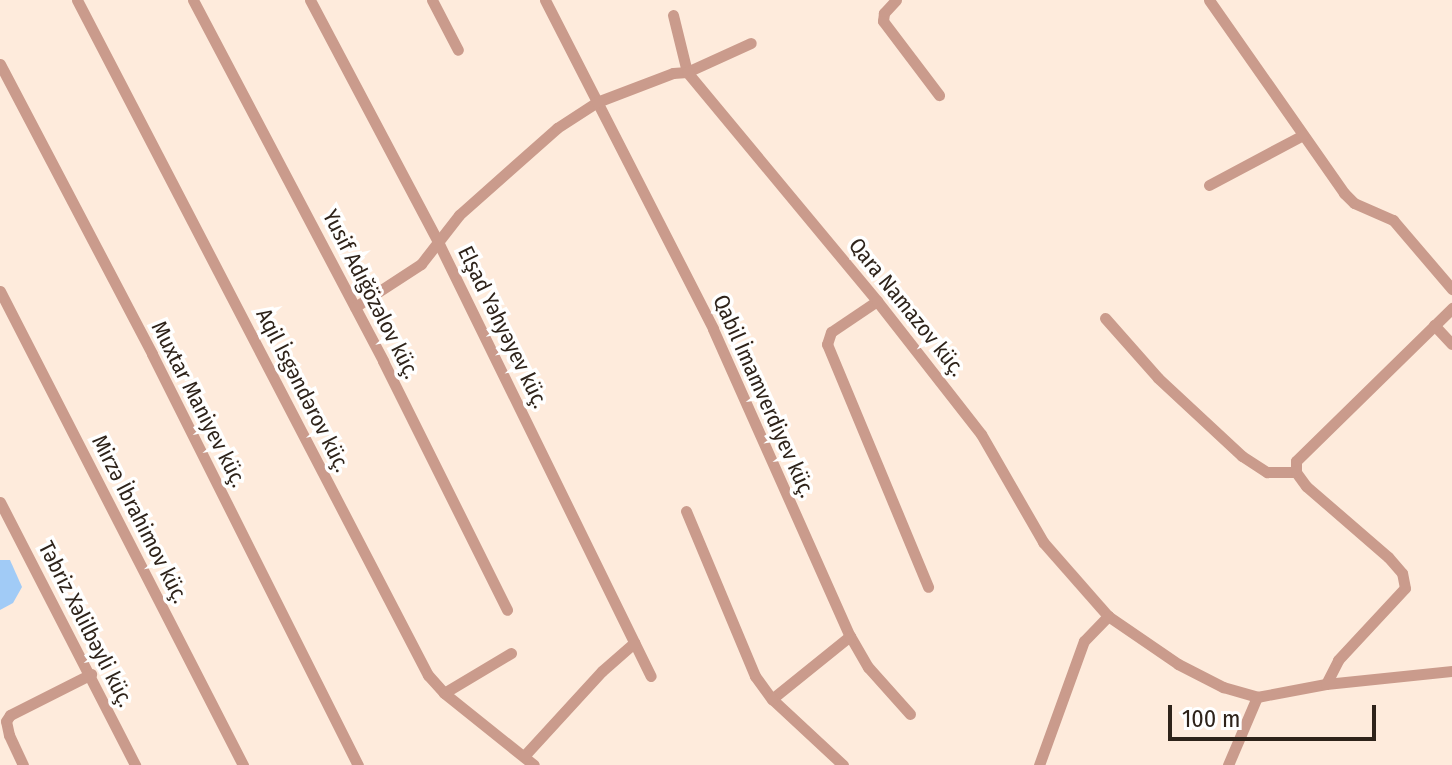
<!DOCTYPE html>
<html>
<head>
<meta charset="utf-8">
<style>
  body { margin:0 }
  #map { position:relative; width:1452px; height:765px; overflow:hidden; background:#feebdc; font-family:"Fira Sans Condensed",sans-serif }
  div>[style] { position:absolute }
  .water>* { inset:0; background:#a1cbf6 }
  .minor>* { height:11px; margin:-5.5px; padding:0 5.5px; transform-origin:5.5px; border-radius:5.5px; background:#ca9b8c }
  span { translate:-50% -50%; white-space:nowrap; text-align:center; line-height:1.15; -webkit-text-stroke:7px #fff; paint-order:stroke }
  .street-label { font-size:22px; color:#2e231a }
  .scale { position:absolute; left:1168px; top:705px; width:208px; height:36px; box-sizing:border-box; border:4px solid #2e231a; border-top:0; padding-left:10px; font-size:24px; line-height:28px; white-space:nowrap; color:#2e231a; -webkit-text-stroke:6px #fff; paint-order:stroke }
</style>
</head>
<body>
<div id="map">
  <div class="water">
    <i style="clip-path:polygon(0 560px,10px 560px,22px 587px,13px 603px,0 610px)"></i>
  </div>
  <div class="minor">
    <i style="left:77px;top:0;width:761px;rotate:62.53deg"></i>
    <i style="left:428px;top:675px;width:24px;rotate:48deg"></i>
    <i style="left:444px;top:693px;width:115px;rotate:38.7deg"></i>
    <i style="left:193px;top:0;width:408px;rotate:62.2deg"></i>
    <i style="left:383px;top:361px;width:278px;rotate:63.5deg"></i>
    <i style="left:310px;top:0;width:276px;rotate:62.1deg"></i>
    <i style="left:439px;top:244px;width:481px;rotate:63.9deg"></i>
    <i style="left:432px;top:0;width:56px;rotate:62.5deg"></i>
    <i style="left:545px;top:0;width:369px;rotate:62.9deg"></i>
    <i style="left:713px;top:329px;width:336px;rotate:66deg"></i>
    <i style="left:850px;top:636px;width:100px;rotate:141.1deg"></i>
    <i style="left:772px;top:699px;width:97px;rotate:42.9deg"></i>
    <i style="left:896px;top:0;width:18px;rotate:133deg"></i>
    <i style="left:884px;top:13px;width:8px;rotate:97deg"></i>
    <i style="left:883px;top:21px;width:93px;rotate:52.9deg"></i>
    <i style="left:1209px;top:0;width:236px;rotate:55deg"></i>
    <i style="left:1344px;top:193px;width:14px;rotate:45deg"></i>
    <i style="left:1354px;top:203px;width:43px;rotate:23.6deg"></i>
    <i style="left:1393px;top:220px;width:91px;rotate:49.5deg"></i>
    <i style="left:673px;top:15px;width:59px;rotate:76.2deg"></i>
    <i style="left:687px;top:72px;width:70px;rotate:-24.4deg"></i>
    <i style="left:0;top:64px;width:327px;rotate:62.3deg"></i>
    <i style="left:152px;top:354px;width:460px;rotate:63.4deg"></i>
    <i style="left:1209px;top:185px;width:106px;rotate:-28deg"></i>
    <i style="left:0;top:291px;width:533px;rotate:62.86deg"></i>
    <i style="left:877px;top:301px;width:55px;rotate:146deg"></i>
    <i style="left:831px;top:332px;width:13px;rotate:108deg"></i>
    <i style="left:827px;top:344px;width:263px;rotate:67.4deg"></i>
    <i style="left:355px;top:307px;width:79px;rotate:-33.1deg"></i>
    <i style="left:421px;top:264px;width:62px;rotate:-52.2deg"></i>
    <i style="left:459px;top:215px;width:131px;rotate:-41.6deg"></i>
    <i style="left:557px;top:128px;width:48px;rotate:-33deg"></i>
    <i style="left:597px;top:102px;width:81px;rotate:-20.9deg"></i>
    <i style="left:673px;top:73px;width:14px;rotate:-4deg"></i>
    <i style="left:687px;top:72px;width:298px;rotate:50.3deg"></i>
    <i style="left:877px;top:301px;width:169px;rotate:52deg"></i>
    <i style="left:981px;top:434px;width:125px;rotate:60.1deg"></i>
    <i style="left:1043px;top:542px;width:98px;rotate:48.7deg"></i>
    <i style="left:1108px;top:616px;width:85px;rotate:34.4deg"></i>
    <i style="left:1178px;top:664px;width:51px;rotate:27.1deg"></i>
    <i style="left:1223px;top:687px;width:35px;rotate:16deg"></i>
    <i style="left:1257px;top:697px;width:70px;rotate:-10.7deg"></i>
    <i style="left:1326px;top:684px;width:127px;rotate:-5.9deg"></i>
    <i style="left:1105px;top:318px;width:80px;rotate:48.5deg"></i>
    <i style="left:1158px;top:378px;width:115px;rotate:42.9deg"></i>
    <i style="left:1242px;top:456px;width:30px;rotate:33deg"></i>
    <i style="left:1267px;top:472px;width:29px"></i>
    <i style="left:1434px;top:325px;width:26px;rotate:47deg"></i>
    <i style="left:0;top:502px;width:296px;rotate:62.8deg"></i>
    <i style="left:686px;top:511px;width:179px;rotate:67.3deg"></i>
    <i style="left:755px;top:676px;width:29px;rotate:54deg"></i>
    <i style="left:850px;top:636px;width:36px;rotate:60deg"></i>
    <i style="left:868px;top:667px;width:63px;rotate:48.2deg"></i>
    <i style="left:1326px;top:684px;width:27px;rotate:-63deg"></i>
    <i style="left:1338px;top:660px;width:98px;rotate:-47.1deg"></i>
    <i style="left:1405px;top:588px;width:15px;rotate:-101deg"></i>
    <i style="left:1402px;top:573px;width:21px;rotate:-131deg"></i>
    <i style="left:1388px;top:557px;width:108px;rotate:-139.1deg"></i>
    <i style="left:1306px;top:486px;width:17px;rotate:-126deg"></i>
    <i style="left:1296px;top:472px;width:11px;rotate:-90deg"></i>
    <i style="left:1296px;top:461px;width:219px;rotate:-44.4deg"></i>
    <i style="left:444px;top:693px;width:78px;rotate:-30.8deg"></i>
    <i style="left:524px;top:756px;width:115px;rotate:-47.5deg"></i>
    <i style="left:602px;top:671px;width:43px;rotate:-41.2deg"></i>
    <i style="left:23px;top:765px;width:33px;rotate:-115deg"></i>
    <i style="left:9px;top:735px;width:14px;rotate:-102deg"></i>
    <i style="left:6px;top:721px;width:7px;rotate:-56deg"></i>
    <i style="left:10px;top:715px;width:91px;rotate:-26.8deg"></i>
    <i style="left:1039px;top:765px;width:132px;rotate:-70.1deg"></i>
    <i style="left:1084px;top:641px;width:35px;rotate:-46deg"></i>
    <i style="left:1228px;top:765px;width:74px;rotate:-66.9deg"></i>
  </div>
  <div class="street-label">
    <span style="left:371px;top:294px;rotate:63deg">Yusif Adığözəlov küç.</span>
    <span style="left:907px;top:307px;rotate:51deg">Qara Namazov küç.</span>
    <span style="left:503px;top:327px;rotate:64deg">Elşad Yəhyəyev küç.</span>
    <span style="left:303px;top:390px;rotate:63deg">Aqil İsgəndərov küç.</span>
    <span style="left:764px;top:396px;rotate:66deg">Qabil İmamverdiyev küç.</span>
    <span style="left:199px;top:404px;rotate:63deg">Muxtar Maniyev küç.</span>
    <span style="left:140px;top:519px;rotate:63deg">Mirzə İbrahimov küç.</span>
    <span style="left:86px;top:624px;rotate:63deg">Təbriz Xəlilbəyli küç.</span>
  </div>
  <div class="scale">100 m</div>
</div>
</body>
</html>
